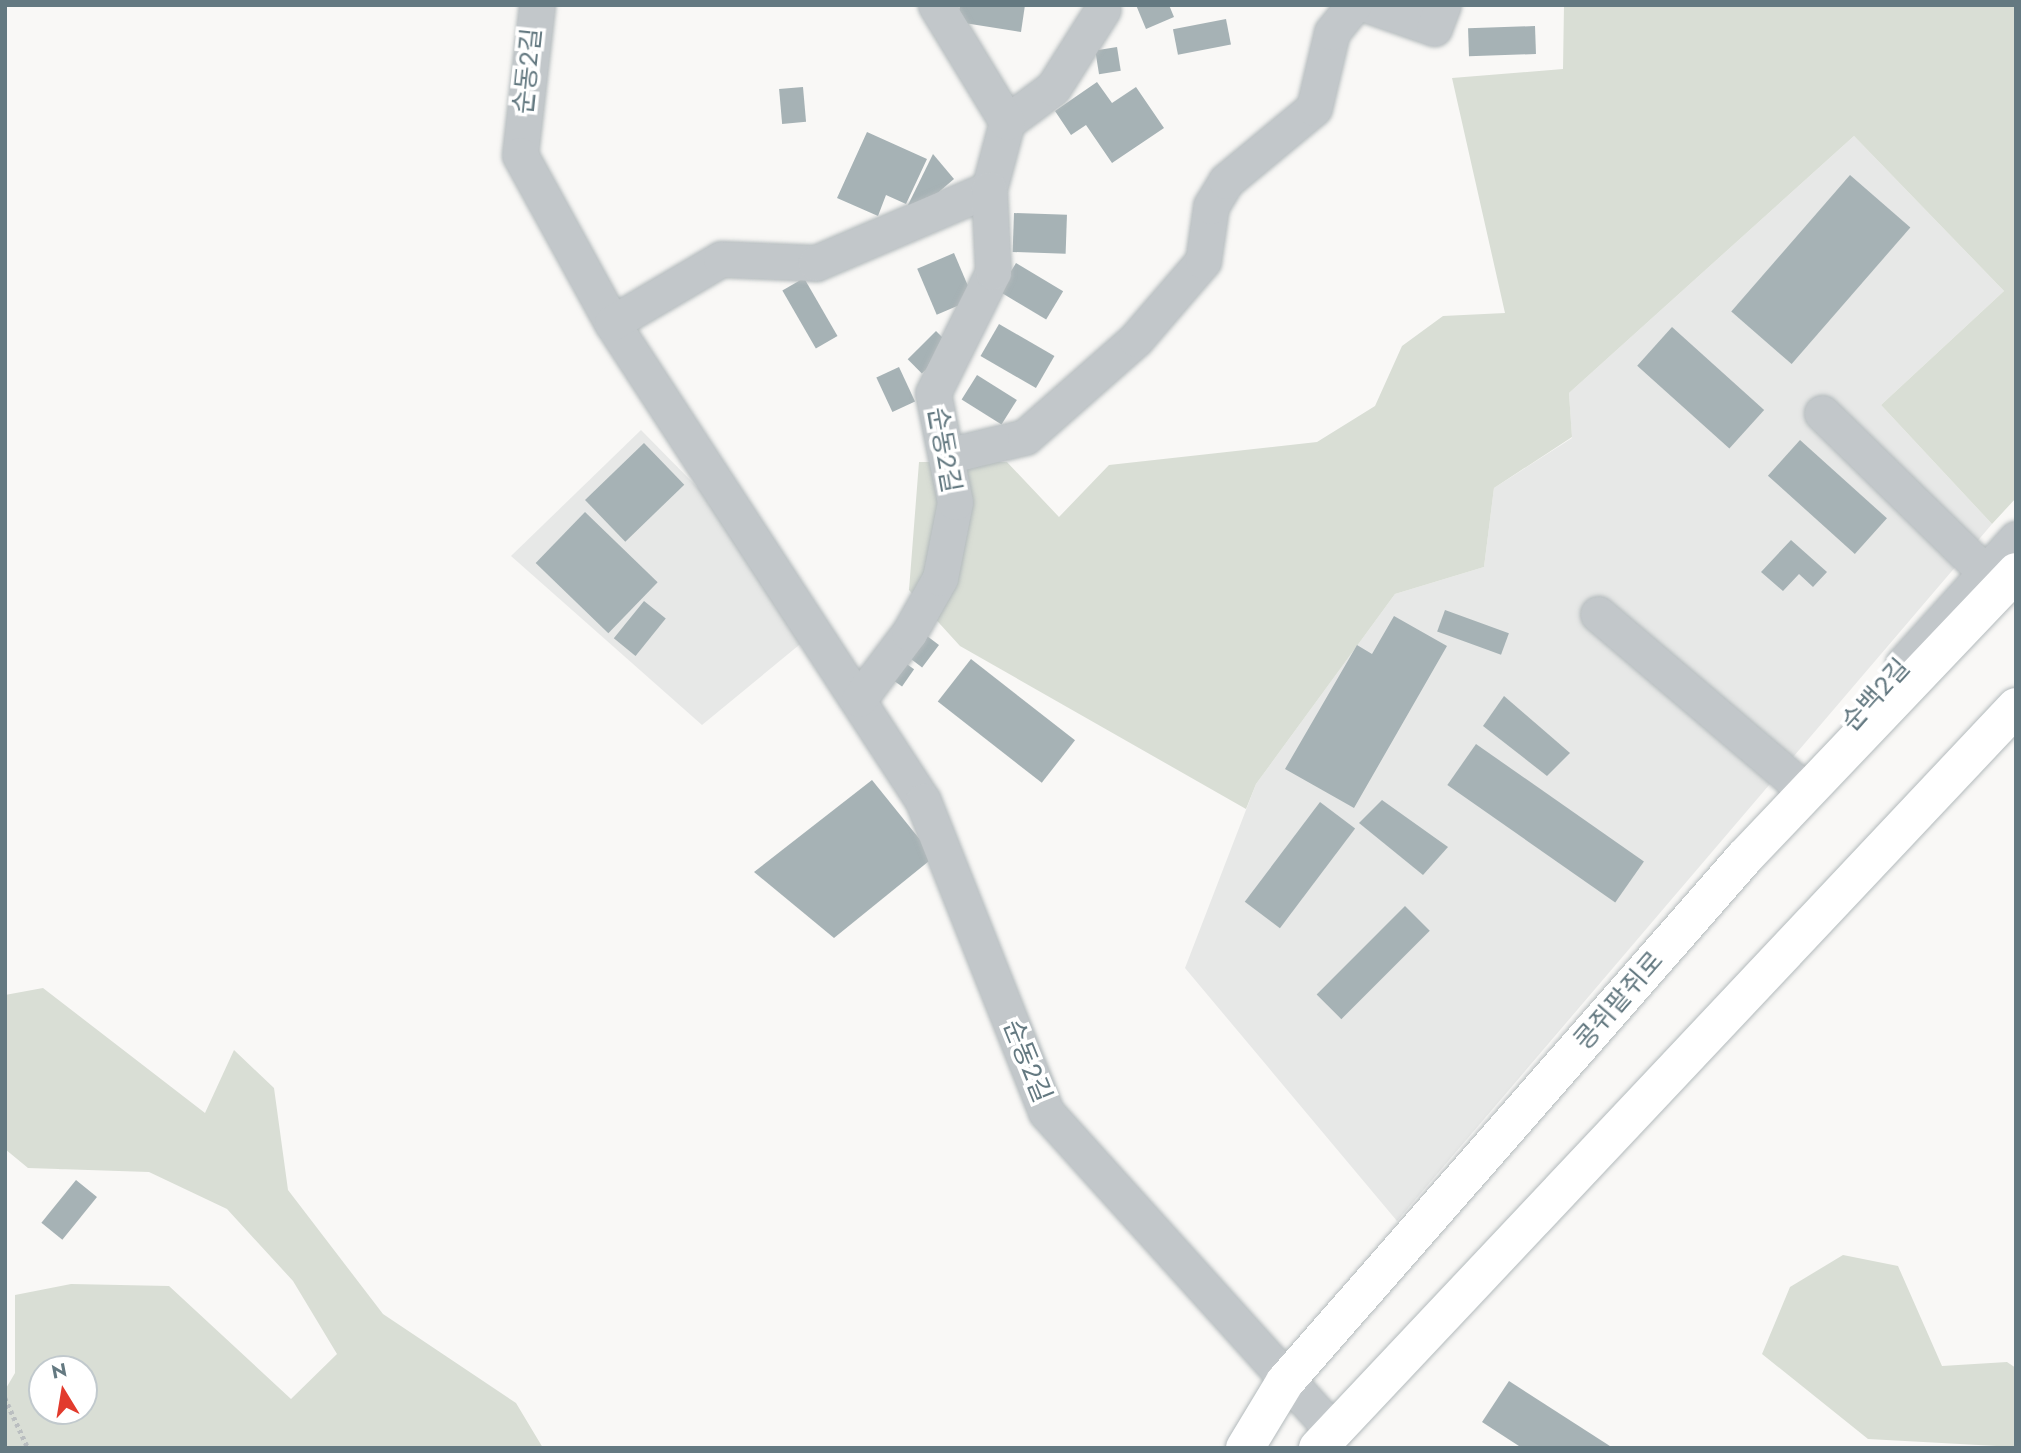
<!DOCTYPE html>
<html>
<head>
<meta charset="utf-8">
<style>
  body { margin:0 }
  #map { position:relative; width:2021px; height:1453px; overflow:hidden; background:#f9f8f6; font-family:Jost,"Noto Sans KR",sans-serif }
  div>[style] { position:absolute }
  .built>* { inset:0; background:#e7e8e7 }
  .green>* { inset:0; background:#d9ded5 }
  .building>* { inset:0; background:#a6b2b5; transform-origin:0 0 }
  .path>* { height:4.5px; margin-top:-2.25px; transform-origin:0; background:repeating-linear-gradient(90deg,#babec0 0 3.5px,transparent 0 7px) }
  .roads { filter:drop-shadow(0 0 2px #b3babc) drop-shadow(0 0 2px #b3babc) }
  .minor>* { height:35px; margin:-17.5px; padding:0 17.5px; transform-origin:17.5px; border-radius:17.5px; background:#c2c7ca }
  .major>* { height:38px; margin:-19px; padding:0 19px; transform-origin:19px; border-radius:19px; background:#fff }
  span { translate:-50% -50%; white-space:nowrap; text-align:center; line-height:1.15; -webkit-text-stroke:7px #fff; paint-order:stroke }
  .street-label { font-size:26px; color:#647981 }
  .frame { position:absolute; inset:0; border:7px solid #647981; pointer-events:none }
  .north { position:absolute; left:28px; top:1355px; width:70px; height:70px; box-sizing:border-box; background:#fff; border:2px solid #c1c9cd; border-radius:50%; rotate:349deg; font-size:19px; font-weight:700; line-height:28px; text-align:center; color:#647981 }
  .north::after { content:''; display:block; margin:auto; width:24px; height:32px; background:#e23b2d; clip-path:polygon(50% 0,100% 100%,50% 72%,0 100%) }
</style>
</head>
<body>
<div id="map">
  <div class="built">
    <i style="clip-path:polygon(1854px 136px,2004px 291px,1881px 405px,1992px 524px,1397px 1221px,1185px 968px,1256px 784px,1395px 594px,1484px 567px,1494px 488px,1572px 438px,1569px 393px)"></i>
    <i style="clip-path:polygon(641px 430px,703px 493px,804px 641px,702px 725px,511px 556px)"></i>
  </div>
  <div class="green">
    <i style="clip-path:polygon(1564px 5px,2016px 5px,2016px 498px,1992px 524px,1881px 405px,2004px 291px,1854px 136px,1569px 393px,1572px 437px,1494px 488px,1484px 567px,1395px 594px,1256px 784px,1246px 809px,960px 646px,909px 590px,919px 462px,1007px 462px,1059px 517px,1109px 465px,1317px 442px,1375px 406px,1402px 346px,1443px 316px,1505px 313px,1452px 78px,1563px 69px)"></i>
    <i style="clip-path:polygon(evenodd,43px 988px,205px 1113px,234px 1050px,274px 1088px,288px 1190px,383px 1314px,516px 1403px,543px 1448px,5px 1448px,5px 1390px,15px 1373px,15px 1295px,71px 1284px,169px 1286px,291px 1399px,337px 1354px,293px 1281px,227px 1209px,149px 1172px,28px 1168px,5px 1149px,5px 995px,43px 988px,84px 1369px,84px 1411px,42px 1411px,42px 1369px,84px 1369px)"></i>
    <i style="clip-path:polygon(1843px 1255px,1898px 1266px,1942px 1366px,2007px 1362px,2016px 1368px,2015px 1447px,1868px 1439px,1762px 1354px,1790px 1287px)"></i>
  </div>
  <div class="building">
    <i style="clip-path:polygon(960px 5px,1025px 5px,1021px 32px,958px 22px)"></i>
    <i style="clip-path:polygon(1136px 5px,1169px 5px,1174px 17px,1146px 29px)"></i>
    <i style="left:1226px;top:19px;width:26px;height:54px;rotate:79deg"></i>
    <i style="left:1535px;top:26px;width:28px;height:67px;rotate:88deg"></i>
    <i style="left:1117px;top:47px;width:24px;height:22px;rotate:81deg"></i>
    <i style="clip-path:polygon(1097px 82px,1112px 103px,1136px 87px,1164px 128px,1112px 163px,1086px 125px,1071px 135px,1055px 111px)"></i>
    <i style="left:803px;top:87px;width:35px;height:24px;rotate:85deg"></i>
    <i style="clip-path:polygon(867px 132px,927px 159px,906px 204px,886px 195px,878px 216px,837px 198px)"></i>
    <i style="clip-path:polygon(933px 154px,954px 179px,914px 213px,908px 205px)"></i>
    <i style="left:1850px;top:175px;width:80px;height:181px;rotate:41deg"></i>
    <i style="left:1014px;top:213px;width:53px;height:39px;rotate:2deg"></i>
    <i style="left:954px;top:253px;width:50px;height:40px;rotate:67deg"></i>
    <i style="left:1016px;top:263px;width:55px;height:33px;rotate:31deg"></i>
    <i style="left:804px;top:278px;width:67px;height:25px;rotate:60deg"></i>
    <i style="left:999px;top:324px;width:64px;height:37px;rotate:30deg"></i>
    <i style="left:1672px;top:327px;width:124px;height:52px;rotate:42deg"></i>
    <i style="left:936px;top:331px;width:20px;height:40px;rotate:45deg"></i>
    <i style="left:899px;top:367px;width:38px;height:25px;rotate:65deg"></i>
    <i style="left:977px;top:375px;width:47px;height:29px;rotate:32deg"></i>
    <i style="left:1800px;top:440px;width:117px;height:48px;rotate:42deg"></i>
    <i style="left:644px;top:443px;width:58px;height:82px;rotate:46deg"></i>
    <i style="left:585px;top:512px;width:101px;height:71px;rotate:44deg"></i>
    <i style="clip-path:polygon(1791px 540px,1827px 572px,1813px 587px,1799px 574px,1783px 591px,1761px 572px)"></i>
    <i style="left:644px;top:601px;width:28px;height:48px;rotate:39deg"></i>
    <i style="left:1445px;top:610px;width:68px;height:23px;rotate:20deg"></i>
    <i style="clip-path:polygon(1394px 616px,1447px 646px,1354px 808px,1285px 769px,1357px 645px,1372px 654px)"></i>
    <i style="left:923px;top:633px;width:20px;height:28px;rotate:37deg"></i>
    <i style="left:971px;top:659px;width:132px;height:54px;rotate:38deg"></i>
    <i style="left:901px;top:660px;width:16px;height:21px;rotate:35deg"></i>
    <i style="clip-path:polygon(1504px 696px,1570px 753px,1547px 776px,1483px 726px)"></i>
    <i style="left:1476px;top:744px;width:205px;height:50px;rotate:35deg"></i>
    <i style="clip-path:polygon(872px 780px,934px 857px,834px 938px,754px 872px)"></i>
    <i style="clip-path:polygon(1382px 800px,1448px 847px,1423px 875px,1359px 823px)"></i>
    <i style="left:1320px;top:802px;width:44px;height:125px;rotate:37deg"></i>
    <i style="left:1405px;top:906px;width:35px;height:125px;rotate:45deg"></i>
    <i style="left:76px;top:1180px;width:27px;height:55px;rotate:39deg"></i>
    <i style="clip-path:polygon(1509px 1381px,1613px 1448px,1522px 1448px,1482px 1422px)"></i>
  </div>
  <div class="path">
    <i style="left:5px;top:1398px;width:55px;rotate:65.3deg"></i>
  </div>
  <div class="roads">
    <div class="minor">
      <i style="left:537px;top:5px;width:151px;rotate:96.5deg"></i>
      <i style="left:520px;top:155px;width:192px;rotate:61.3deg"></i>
      <i style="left:612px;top:323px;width:570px;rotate:56.95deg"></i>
      <i style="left:923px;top:801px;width:334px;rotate:68.4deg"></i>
      <i style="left:1046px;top:1112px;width:431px;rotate:48deg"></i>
      <i style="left:1368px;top:5px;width:70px;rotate:19.2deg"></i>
      <i style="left:1434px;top:28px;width:25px;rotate:-69deg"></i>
      <i style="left:1007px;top:122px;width:57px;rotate:-36.5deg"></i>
      <i style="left:1053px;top:88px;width:93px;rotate:-57.7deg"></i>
      <i style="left:612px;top:323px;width:126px;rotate:-30.4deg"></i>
      <i style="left:721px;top:259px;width:95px;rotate:2.4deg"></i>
      <i style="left:816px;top:263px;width:188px;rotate:-23.2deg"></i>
      <i style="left:989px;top:189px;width:69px;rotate:-75deg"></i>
      <i style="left:1007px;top:122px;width:137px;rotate:-121.3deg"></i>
      <i style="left:1822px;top:413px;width:229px;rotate:44.3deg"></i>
      <i style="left:946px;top:456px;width:81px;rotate:-13.5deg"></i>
      <i style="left:1025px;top:437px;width:148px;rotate:-41.4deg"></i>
      <i style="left:1136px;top:339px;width:103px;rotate:-49.3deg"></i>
      <i style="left:1203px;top:261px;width:56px;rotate:-81.7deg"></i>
      <i style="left:1211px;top:206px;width:29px;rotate:-59deg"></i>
      <i style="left:1226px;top:181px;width:114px;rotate:-39.7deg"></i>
      <i style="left:1314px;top:108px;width:78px;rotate:-76.7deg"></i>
      <i style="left:1332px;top:32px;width:35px;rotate:-51deg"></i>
      <i style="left:1598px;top:614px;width:262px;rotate:40.4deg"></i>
      <i style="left:1903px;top:664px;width:169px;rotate:-47.9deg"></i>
      <i style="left:859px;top:699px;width:83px;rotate:-52.9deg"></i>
      <i style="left:909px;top:633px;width:63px;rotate:-60.6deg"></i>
      <i style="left:940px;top:578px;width:77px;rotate:-78.8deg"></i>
      <i style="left:955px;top:502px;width:111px;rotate:-101.4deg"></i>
      <i style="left:933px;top:393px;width:135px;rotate:-63.6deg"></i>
      <i style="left:993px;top:272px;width:83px;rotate:-92.8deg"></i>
    </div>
    <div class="major">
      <i style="left:1245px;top:1448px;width:77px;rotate:-58.8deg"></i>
      <i style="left:1285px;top:1382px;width:697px;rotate:-48.78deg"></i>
      <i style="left:1744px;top:858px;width:395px;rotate:-46.4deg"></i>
      <i style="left:1318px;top:1448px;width:1018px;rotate:-46.71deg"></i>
    </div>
  </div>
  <div class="street-label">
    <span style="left:528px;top:71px;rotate:-84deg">순동2길</span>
    <span style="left:944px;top:450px;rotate:80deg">순동2길</span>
    <span style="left:1876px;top:695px;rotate:-48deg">순백2길</span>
    <span style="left:1619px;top:1001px;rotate:-49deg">콩쥐팥쥐로</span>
    <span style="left:1027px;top:1061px;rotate:68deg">순동2길</span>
  </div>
  <div class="frame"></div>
  <div class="north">N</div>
</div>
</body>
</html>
